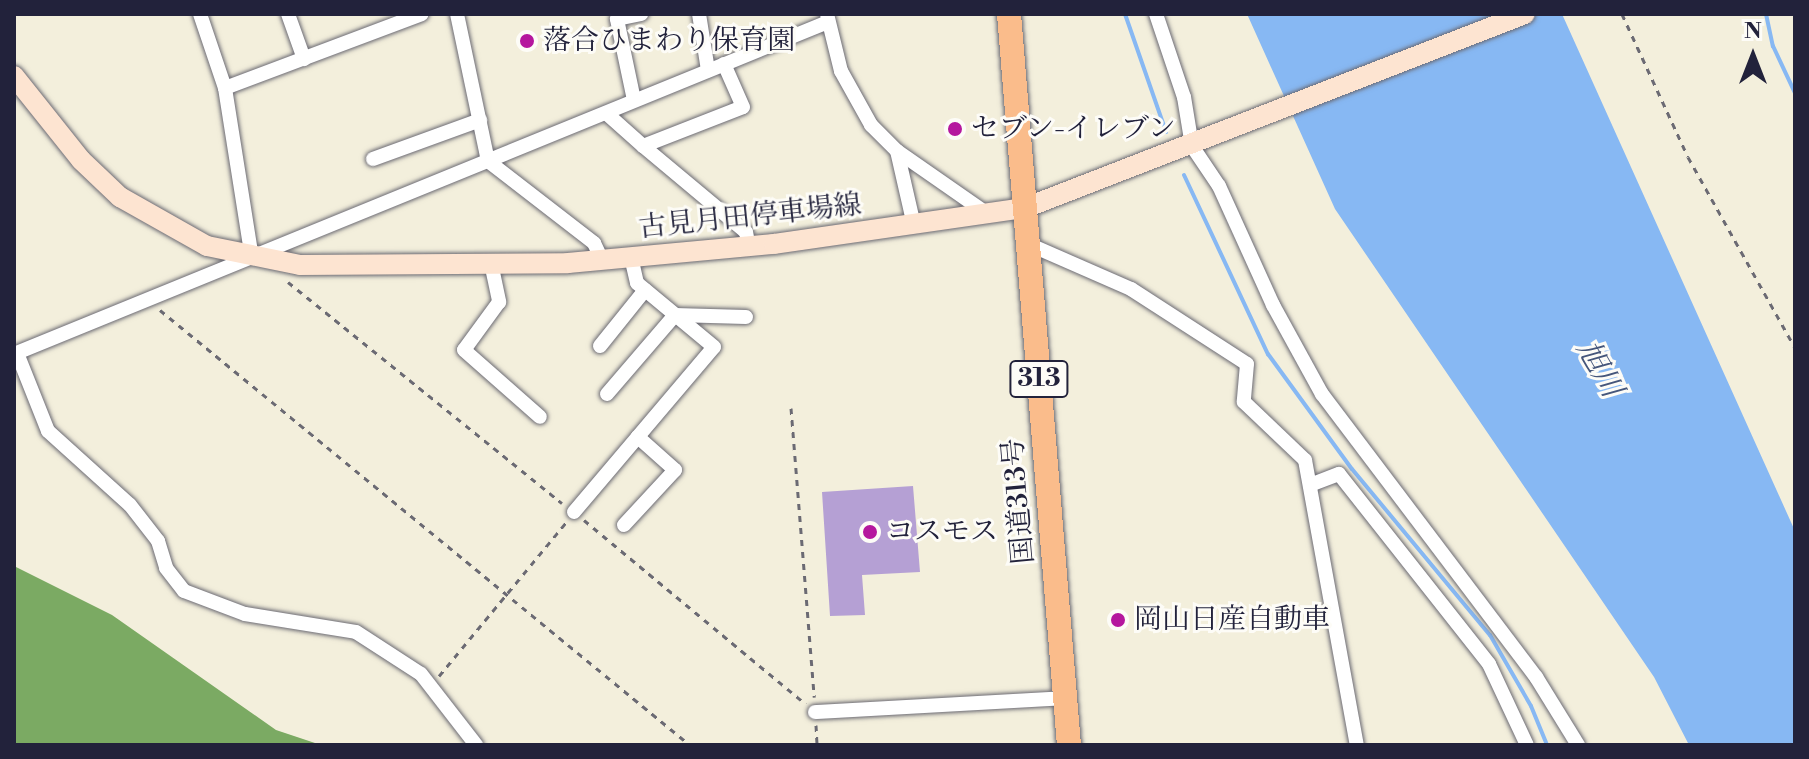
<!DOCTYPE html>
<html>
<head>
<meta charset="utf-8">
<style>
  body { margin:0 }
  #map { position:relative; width:1809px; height:759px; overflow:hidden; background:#f3efdc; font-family:"Libre Bodoni","Noto Serif JP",serif }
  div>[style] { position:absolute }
  .forest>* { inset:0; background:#7baa63 }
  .water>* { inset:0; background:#87b8f3 }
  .stream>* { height:4px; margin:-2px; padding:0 2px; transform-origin:2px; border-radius:2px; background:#87b8f3 }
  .building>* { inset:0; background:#b5a0d4 }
  .path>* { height:3px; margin-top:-1.5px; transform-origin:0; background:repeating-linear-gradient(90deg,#6b6a73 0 6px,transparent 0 12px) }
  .roads { filter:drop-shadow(0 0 2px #6b6a73) drop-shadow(0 0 2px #6b6a73) }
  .minor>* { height:14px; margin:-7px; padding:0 7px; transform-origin:7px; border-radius:7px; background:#fff }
  .secondary>* { height:20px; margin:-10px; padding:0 10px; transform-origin:10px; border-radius:10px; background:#fde4d1 }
  .trunk>* { height:24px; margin:-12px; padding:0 12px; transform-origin:12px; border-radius:12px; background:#fabc8b }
  .dots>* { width:22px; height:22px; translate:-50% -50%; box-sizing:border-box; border:4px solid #fdfcf7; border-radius:50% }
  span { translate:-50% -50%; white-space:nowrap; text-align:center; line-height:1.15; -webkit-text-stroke:6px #fdfcf7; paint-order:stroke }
  .shield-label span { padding:2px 6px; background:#fdfcf7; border:2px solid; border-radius:6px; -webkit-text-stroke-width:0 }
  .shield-label { font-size:26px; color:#22223b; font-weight:700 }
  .poi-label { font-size:28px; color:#22223b }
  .left { translate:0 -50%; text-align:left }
  .street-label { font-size:28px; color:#22223b }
  .water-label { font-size:30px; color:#45567b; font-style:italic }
  .frame { position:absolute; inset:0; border:16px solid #22223b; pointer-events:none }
  .north { position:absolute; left:1713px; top:16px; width:80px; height:80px; -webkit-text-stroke:6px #fdfcf7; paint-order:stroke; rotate:0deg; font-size:22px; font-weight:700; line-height:32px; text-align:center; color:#22223b }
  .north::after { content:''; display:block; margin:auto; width:28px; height:36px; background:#22223b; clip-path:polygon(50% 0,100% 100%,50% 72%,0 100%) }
</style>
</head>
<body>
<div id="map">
  <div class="forest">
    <i style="clip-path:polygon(14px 566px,112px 615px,276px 730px,321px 745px,14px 745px)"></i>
  </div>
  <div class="water">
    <i style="clip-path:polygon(1247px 14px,1562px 14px,1795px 531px,1795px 745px,1689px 745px,1654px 677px,1335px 209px)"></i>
  </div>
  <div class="stream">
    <i style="left:1125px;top:14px;width:125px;rotate:70.8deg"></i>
    <i style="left:1766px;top:14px;width:33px;rotate:78deg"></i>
    <i style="left:1773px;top:46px;width:52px;rotate:64.9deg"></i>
    <i style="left:1184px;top:175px;width:198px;rotate:64.9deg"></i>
    <i style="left:1268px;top:354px;width:142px;rotate:53.9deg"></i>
    <i style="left:1352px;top:469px;width:216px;rotate:50.3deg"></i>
    <i style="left:1490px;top:635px;width:82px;rotate:60deg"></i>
    <i style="left:1531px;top:706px;width:42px;rotate:67.7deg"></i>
  </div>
  <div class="building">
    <i style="clip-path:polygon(913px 486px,920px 572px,862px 575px,865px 615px,830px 616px,822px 492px)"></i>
  </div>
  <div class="path">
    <i style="left:1622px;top:14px;width:157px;rotate:65.2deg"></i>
    <i style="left:1688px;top:157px;width:219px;rotate:60.7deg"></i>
    <i style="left:288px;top:282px;width:352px;rotate:38.9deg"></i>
    <i style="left:160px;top:310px;width:686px;rotate:39.38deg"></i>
    <i style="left:791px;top:408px;width:290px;rotate:85.4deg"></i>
    <i style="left:584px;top:520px;width:288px;rotate:39.7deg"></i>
    <i style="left:439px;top:676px;width:201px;rotate:-50.4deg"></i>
    <i style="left:816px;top:725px;width:20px;rotate:87deg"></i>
  </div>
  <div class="roads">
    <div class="minor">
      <i style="left:200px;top:14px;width:78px;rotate:71.3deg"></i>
      <i style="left:225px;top:88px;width:172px;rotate:81deg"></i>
      <i style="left:288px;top:14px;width:48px;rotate:70.4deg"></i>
      <i style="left:457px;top:14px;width:150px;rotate:78.1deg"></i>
      <i style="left:488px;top:161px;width:134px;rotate:37.7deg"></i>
      <i style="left:594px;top:243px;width:19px;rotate:65deg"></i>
      <i style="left:699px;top:14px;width:57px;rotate:80.9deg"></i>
      <i style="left:827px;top:14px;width:59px;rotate:76.2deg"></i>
      <i style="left:841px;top:71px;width:62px;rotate:60.9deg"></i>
      <i style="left:871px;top:125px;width:37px;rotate:45deg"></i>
      <i style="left:897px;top:151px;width:112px;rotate:34.8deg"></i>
      <i style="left:1156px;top:14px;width:88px;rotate:71.4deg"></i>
      <i style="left:1184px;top:97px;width:50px;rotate:80.7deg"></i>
      <i style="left:1192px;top:146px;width:48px;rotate:56deg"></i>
      <i style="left:1219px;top:186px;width:131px;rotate:65.6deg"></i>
      <i style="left:1273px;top:305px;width:102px;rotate:61.2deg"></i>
      <i style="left:1322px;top:394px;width:355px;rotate:52.9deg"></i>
      <i style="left:1536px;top:677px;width:80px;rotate:58.3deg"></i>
      <i style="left:225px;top:88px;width:210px;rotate:-20.6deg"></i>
      <i style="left:634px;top:100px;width:83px;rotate:-101.9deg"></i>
      <i style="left:617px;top:19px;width:25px;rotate:-12deg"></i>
      <i style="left:606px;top:113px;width:50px;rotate:41.7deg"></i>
      <i style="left:643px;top:146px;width:107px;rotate:-21.3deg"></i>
      <i style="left:743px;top:107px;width:47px;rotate:-113.8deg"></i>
      <i style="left:643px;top:146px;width:134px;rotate:39.9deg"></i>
      <i style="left:746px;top:232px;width:15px;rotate:79deg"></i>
      <i style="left:897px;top:151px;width:76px;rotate:77.1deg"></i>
      <i style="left:373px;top:159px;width:114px;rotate:-20deg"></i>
      <i style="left:1028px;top:244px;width:112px;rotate:23.6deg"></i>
      <i style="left:1131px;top:289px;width:138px;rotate:32.9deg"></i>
      <i style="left:1247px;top:364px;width:38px;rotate:95deg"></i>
      <i style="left:1244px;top:402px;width:84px;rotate:43.6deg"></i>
      <i style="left:1305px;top:460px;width:290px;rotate:79.7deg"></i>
      <i style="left:491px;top:263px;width:40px;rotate:78deg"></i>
      <i style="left:499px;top:302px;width:59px;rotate:126.1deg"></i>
      <i style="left:464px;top:350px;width:101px;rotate:41.4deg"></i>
      <i style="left:600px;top:346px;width:72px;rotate:-51.2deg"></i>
      <i style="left:17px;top:353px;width:84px;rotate:68.3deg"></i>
      <i style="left:48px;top:431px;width:110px;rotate:42.1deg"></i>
      <i style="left:130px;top:505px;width:46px;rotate:52.1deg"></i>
      <i style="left:158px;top:541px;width:28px;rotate:73deg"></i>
      <i style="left:166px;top:568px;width:29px;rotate:52deg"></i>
      <i style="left:184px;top:591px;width:65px;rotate:20.7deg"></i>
      <i style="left:245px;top:614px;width:112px;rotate:9.2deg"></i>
      <i style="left:356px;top:632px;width:77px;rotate:32.9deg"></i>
      <i style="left:421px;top:674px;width:90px;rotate:52.2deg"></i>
      <i style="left:14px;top:354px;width:879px;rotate:-22.19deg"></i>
      <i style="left:607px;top:394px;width:104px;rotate:-49.3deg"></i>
      <i style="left:675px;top:315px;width:71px;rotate:1.6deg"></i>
      <i style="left:1310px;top:485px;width:31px;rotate:-21deg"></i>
      <i style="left:1339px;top:474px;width:242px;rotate:51.7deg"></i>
      <i style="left:1489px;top:664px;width:89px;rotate:64.9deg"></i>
      <i style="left:574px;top:512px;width:216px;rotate:-49.7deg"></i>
      <i style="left:714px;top:347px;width:100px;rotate:-140.3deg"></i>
      <i style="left:637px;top:283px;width:26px;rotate:-103deg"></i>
      <i style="left:624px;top:525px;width:75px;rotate:-47.2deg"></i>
      <i style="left:675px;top:470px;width:50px;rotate:-138.3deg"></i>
      <i style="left:815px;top:712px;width:250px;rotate:-3.2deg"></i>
    </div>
    <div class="secondary">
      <i style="left:14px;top:76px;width:107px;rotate:51.4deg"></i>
      <i style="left:81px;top:160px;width:54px;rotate:43.5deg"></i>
      <i style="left:120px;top:197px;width:100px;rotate:29.4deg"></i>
      <i style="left:207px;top:246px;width:95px;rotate:11.5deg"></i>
      <i style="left:300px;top:265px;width:268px;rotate:-0.4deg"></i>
      <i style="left:568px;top:263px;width:207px;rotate:-5.3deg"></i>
      <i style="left:774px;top:244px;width:254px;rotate:-8.2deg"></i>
      <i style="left:1025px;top:208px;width:536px;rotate:-21.21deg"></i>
    </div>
    <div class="trunk">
      <i style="left:1009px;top:14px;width:733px;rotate:85.31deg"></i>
    </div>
  </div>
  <div class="dots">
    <i style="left:527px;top:41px;background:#b5179e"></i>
    <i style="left:955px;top:129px;background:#b5179e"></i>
    <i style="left:870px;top:532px;background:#b5179e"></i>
    <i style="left:1118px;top:620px;background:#b5179e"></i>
  </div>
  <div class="shield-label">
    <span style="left:1039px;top:379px">313</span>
  </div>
  <div class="poi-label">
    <span class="left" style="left:543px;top:41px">落合ひまわり保育園</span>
    <span class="left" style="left:971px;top:129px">セブン-イレブン</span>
    <span class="left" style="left:886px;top:532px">コスモス</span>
    <span class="left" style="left:1134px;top:620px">岡山日産自動車</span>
  </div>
  <div class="street-label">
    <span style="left:750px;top:217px;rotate:-6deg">古見月田停車場線</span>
    <span style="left:1019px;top:501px;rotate:-95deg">国道313号</span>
  </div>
  <div class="water-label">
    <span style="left:1599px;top:369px;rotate:60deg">旭川</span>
  </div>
  <div class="frame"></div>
  <div class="north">N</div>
</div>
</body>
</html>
